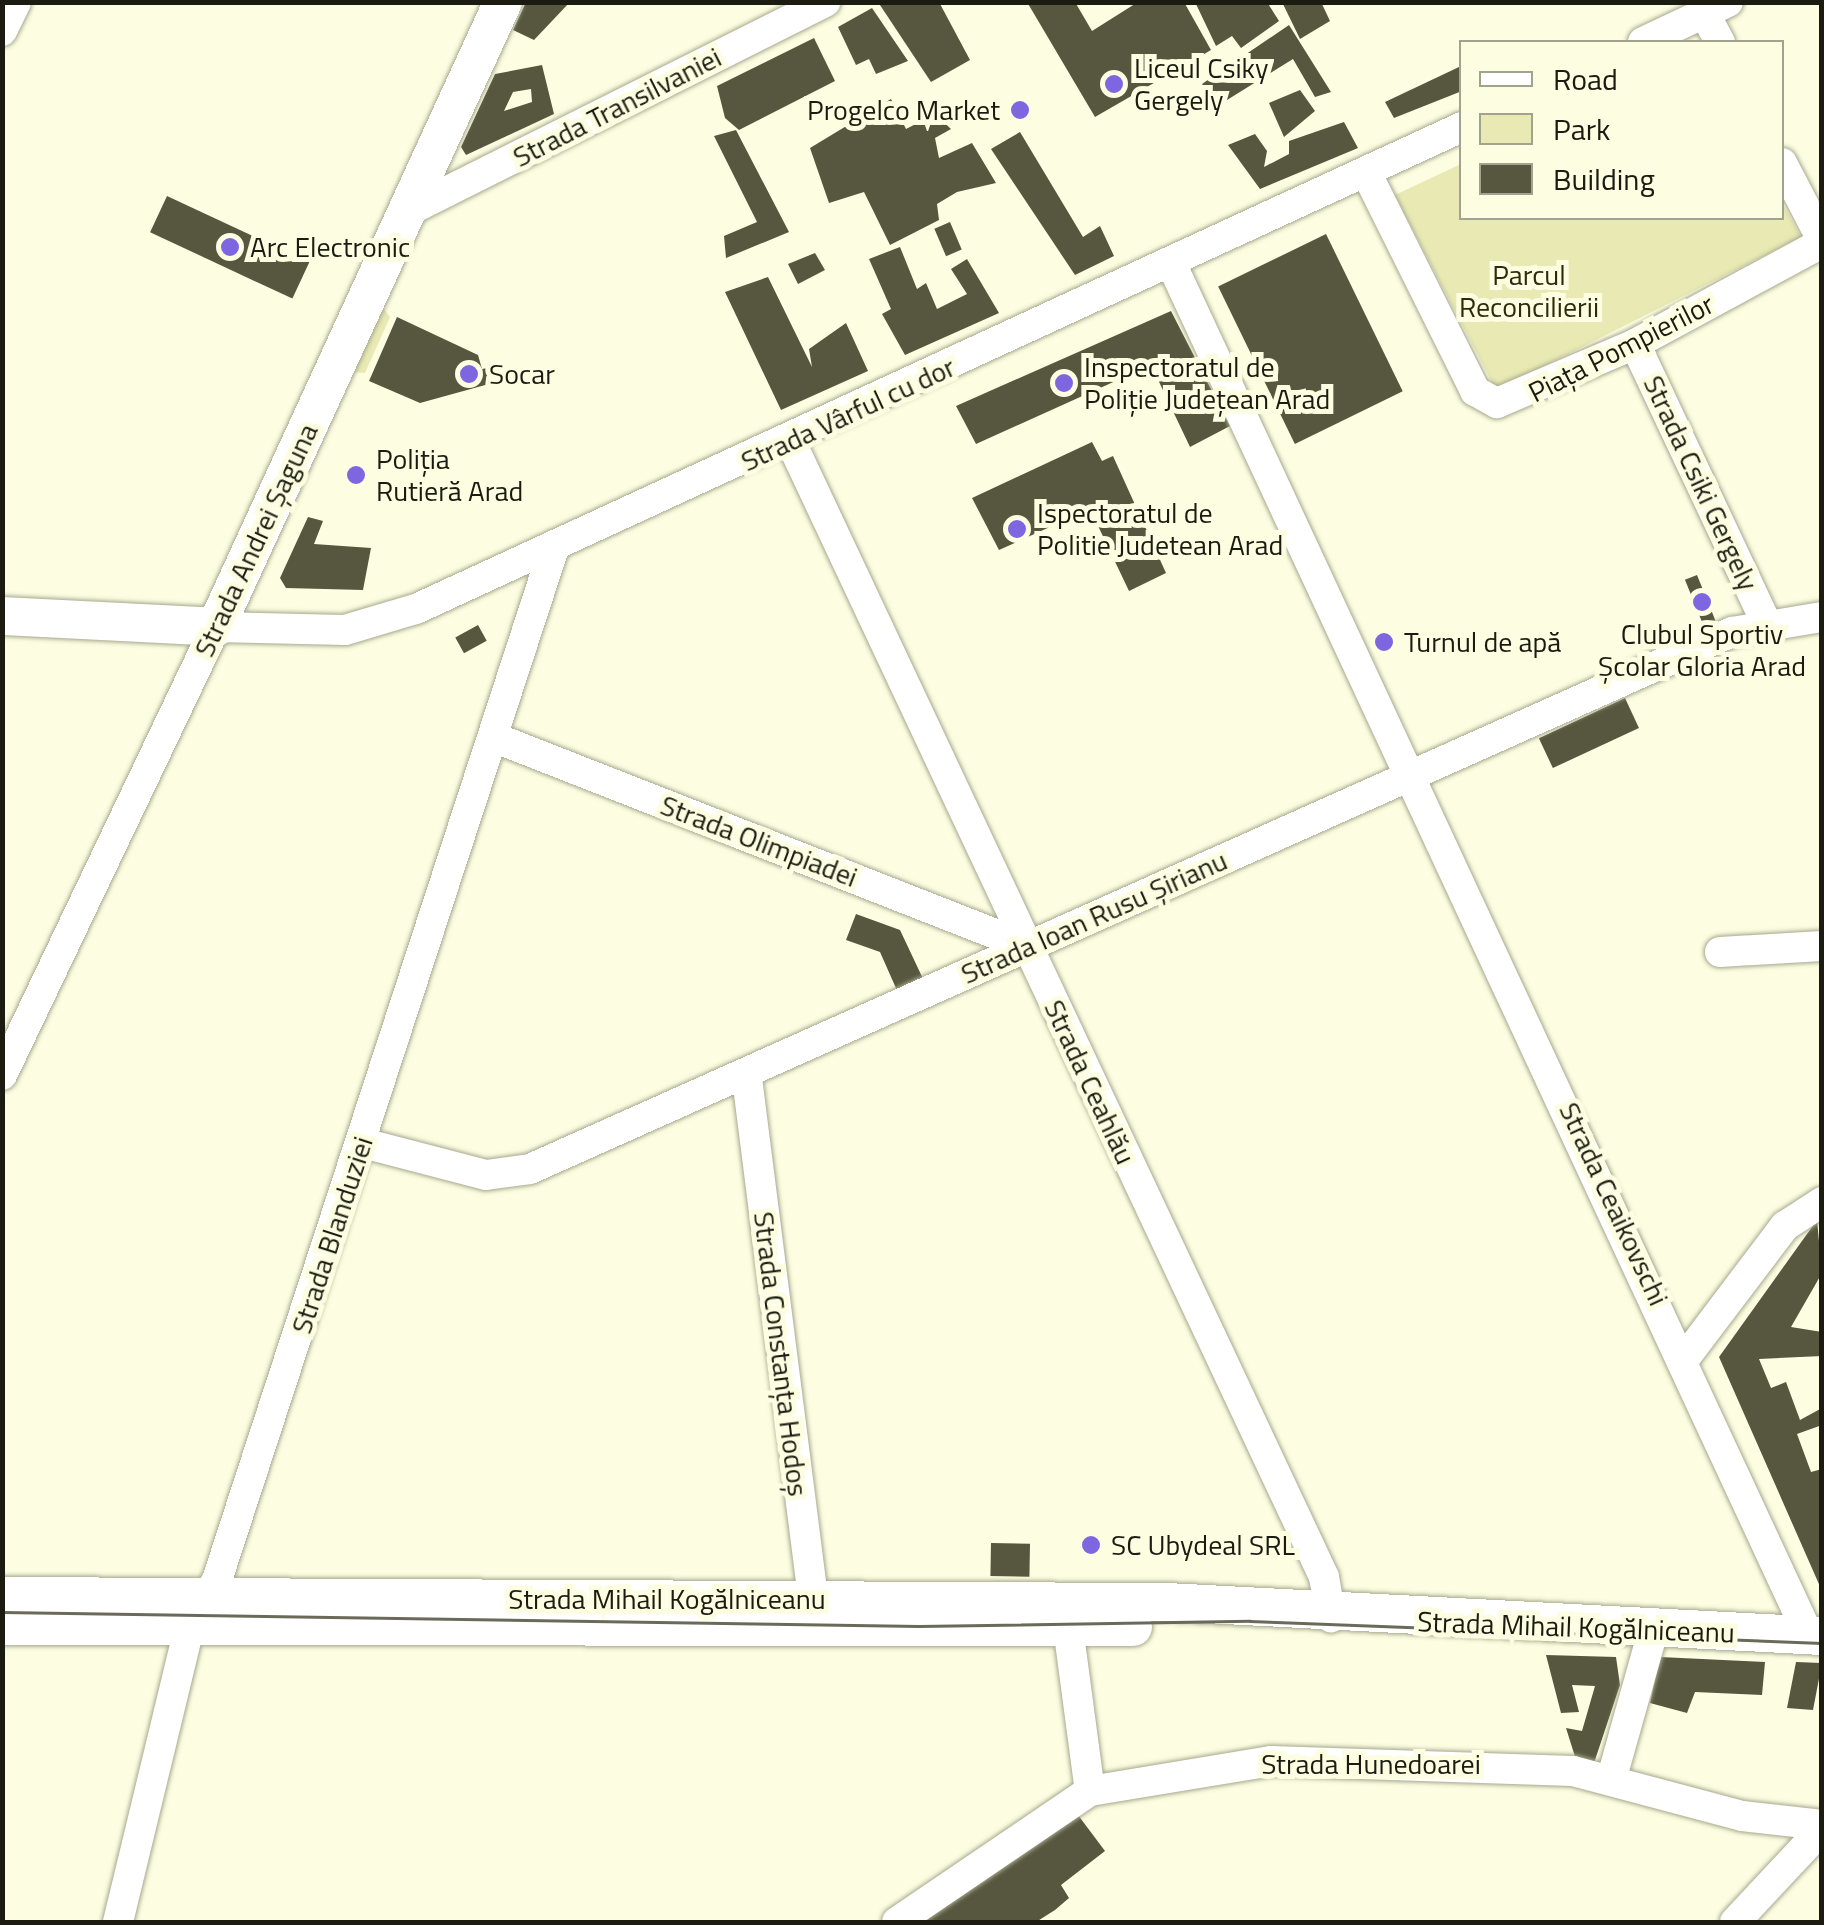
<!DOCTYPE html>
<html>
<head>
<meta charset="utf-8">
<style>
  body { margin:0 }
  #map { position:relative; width:1824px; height:1925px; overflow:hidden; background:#fcfde1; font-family:"Titillium Web",sans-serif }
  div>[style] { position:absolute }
  .green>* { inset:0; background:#e8e9b3 }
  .building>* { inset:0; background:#57573f; transform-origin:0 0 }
  .roads { filter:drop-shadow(0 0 2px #a7a88e) drop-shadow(0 0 2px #a7a88e) }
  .minor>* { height:30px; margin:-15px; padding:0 15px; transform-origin:15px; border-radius:15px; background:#fff }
  .major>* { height:38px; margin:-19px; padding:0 19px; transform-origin:19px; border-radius:19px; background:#fff }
  .tram>* { height:2.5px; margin:-1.25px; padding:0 1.25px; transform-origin:1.25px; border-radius:1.25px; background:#6a6a5a }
  .dots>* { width:28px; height:28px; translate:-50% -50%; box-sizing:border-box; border:5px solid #fcfde1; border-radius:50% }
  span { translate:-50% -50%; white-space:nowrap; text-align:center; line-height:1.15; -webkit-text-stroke:10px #fcfde1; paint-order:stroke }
  .poi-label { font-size:28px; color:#1b1b11 }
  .left { translate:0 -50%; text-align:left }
  .right { translate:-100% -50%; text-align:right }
  .street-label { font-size:28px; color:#1b1b11 }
  .park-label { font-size:28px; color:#2c2c0a }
  .frame { position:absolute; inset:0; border:5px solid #1b1b11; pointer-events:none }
  .legend { position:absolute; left:1459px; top:40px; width:325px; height:180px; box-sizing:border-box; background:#fcfde1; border:2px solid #a2a38e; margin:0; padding:12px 18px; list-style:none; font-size:30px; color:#1b1b11 }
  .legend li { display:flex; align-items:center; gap:20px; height:50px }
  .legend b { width:50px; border:2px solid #a2a38e }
</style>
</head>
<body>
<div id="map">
  <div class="green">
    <i style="clip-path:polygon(1461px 164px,1462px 218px,1782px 218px,1782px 203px,1801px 237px,1496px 390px,1395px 195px)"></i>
    <i style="clip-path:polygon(381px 305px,390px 317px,365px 373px,352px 372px)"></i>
  </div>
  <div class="building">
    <i style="clip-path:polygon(526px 2px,570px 2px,534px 40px,513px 30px)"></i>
    <i style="clip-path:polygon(878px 2px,939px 2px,970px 60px,931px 82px)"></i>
    <i style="clip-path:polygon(1027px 2px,1075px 2px,1092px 31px,1138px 2px,1184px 2px,1211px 50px,1095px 117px)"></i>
    <i style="clip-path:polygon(1195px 2px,1267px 2px,1279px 21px,1241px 48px,1232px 36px,1216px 46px)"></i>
    <i style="clip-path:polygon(1282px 2px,1321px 2px,1330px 21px,1300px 39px)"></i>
    <i style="clip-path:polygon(872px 8px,908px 61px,876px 74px,869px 59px,856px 65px,838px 27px)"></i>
    <i style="clip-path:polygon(1289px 25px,1331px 92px,1315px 97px,1293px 59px,1219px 105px,1202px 84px)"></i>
    <i style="clip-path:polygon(814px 38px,835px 81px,739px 130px,725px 118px,717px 86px)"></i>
    <i style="clip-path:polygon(evenodd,542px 65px,554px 114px,466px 155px,461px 147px,495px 74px,542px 65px,531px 89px,532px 102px,504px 111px,513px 92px,531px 89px)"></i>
    <i style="clip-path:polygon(1459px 67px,1462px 91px,1394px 118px,1385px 102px)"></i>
    <i style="clip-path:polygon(1300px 90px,1315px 111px,1284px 137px,1269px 103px)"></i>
    <i style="clip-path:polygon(891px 99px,906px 129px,935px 114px,951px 129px,935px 138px,939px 158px,972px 143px,996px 183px,957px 192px,937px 204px,939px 220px,890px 245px,864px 192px,829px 203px,810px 148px)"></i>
    <i style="clip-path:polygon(1344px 122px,1358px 148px,1260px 189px,1228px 145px,1255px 134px,1267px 151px,1264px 167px,1289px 154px,1289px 141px)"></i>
    <i style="clip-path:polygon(736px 130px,789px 232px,726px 258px,724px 236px,757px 222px,714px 136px)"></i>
    <i style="clip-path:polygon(1020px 132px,1083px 237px,1100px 226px,1114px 256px,1075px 275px,991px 149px)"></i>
    <i style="left:167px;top:196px;width:157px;height:40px;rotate:25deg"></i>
    <i style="left:950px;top:222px;width:30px;height:17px;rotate:67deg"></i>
    <i style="left:1326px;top:234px;width:175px;height:120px;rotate:64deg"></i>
    <i style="clip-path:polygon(900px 247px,917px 289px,926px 283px,937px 309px,967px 294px,951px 269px,967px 259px,999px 313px,905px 355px,882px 314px,891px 309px,869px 259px)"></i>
    <i style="clip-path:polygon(815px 253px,825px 270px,798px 284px,788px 264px)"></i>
    <i style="clip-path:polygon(768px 277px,812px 367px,809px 349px,846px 323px,868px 371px,781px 410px,725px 292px)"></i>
    <i style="clip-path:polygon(1171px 311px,1230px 426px,1190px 447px,1151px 365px,976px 444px,956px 406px)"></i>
    <i style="clip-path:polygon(397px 317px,478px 355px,482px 369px,503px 365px,507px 379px,420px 403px,369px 381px)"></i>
    <i style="clip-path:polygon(1092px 442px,1102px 461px,1113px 456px,1166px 573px,1129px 591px,1090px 509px,999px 550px,972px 498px)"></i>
    <i style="clip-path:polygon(308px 517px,323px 521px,314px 544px,371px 548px,363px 590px,286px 588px,280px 578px)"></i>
    <i style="left:1697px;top:575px;width:55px;height:13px;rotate:68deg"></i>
    <i style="left:478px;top:625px;width:18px;height:26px;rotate:61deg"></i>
    <i style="left:1625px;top:698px;width:33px;height:95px;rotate:65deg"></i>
    <i style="clip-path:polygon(856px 914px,900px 930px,925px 983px,899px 995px,880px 952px,846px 940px)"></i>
    <i style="clip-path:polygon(1817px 1220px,1822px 1273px,1791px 1327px,1822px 1332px,1822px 1356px,1759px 1359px,1771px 1388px,1786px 1382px,1800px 1420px,1822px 1408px,1822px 1425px,1797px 1434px,1811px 1472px,1822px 1469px,1822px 1591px,1719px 1357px)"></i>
    <i style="left:991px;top:1543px;width:39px;height:33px;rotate:1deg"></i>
    <i style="clip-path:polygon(1546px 1655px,1616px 1657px,1620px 1685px,1593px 1766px,1577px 1763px,1566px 1728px,1582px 1731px,1595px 1686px,1572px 1685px,1579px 1712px,1561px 1713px)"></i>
    <i style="clip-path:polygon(1660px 1657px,1765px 1662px,1762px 1695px,1695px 1692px,1687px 1713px,1650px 1703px)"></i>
    <i style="clip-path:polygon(1796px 1662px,1822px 1663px,1813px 1710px,1787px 1708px)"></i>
    <i style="clip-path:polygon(1075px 1811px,1105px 1851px,1061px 1885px,1069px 1898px,1055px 1910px,1036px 1922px,909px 1922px)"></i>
  </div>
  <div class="roads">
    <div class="minor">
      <i style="left:1705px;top:14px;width:32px;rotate:62deg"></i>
      <i style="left:2px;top:31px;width:32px;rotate:-64deg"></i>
      <i style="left:1643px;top:42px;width:94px;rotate:-25.2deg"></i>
      <i style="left:1782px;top:163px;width:87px;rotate:62.5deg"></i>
      <i style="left:1366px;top:172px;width:245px;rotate:63.5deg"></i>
      <i style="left:1475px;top:391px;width:25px;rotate:29deg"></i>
      <i style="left:1497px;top:403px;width:150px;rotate:-23.1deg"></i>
      <i style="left:1635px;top:344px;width:213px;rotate:-28.4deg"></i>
      <i style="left:408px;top:211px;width:467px;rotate:-26.6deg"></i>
      <i style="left:1172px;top:265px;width:1512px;rotate:65.08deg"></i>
      <i style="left:1635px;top:344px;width:307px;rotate:64.8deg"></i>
      <i style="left:790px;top:440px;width:1256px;rotate:64.84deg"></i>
      <i style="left:1324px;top:1577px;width:41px;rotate:80.1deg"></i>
      <i style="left:493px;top:737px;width:573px;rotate:21.41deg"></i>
      <i style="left:1720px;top:952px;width:102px;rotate:-3.4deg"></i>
      <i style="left:2px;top:1075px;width:496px;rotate:-64.5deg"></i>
      <i style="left:216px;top:627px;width:129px;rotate:1.3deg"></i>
      <i style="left:345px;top:630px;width:74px;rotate:-16.5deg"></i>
      <i style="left:416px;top:609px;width:1152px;rotate:-24.74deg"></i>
      <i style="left:747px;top:1078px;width:547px;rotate:82.76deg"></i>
      <i style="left:363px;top:1143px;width:127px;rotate:14.6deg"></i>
      <i style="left:486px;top:1175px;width:44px;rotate:-7.8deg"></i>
      <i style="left:530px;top:1169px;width:1317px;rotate:-24.07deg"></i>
      <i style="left:1732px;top:632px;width:91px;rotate:-9.5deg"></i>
      <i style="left:1685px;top:1358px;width:166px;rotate:-52.9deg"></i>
      <i style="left:1785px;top:1226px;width:44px;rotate:-33deg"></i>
      <i style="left:1068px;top:1627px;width:165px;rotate:82.4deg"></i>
      <i style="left:1612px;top:1777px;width:152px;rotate:-74.3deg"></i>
      <i style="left:118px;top:1922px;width:306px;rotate:-76.4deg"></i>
      <i style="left:190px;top:1625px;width:52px;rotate:-59deg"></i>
      <i style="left:217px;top:1580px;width:1086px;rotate:-71.92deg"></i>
      <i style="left:897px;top:1922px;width:233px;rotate:-34.2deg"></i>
      <i style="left:1090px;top:1791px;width:183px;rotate:-9.4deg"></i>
      <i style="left:1271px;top:1761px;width:302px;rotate:1.9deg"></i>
      <i style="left:1573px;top:1771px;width:175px;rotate:14.9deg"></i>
      <i style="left:1742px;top:1816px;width:81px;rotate:6.4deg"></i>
      <i style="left:1735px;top:1922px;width:127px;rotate:-46.9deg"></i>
    </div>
    <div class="major">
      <i style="left:2px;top:616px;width:214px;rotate:2.9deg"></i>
      <i style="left:216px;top:627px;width:688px;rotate:-65.34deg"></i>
      <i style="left:2px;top:1596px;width:1165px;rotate:0.3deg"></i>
      <i style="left:1167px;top:1602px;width:656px;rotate:2.97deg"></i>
      <i style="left:2px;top:1626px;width:1131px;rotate:0.05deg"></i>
    </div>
  </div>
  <div class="tram">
    <i style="left:2px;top:1612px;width:917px;rotate:0.87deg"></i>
    <i style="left:919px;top:1626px;width:331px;rotate:-0.9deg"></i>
    <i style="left:1250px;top:1621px;width:572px;rotate:2.2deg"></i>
  </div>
  <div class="dots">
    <i style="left:1114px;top:84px;background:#7e66e1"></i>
    <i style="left:1020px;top:110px;background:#7e66e1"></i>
    <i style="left:230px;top:247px;background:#7e66e1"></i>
    <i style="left:469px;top:374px;background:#7e66e1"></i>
    <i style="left:1064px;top:383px;background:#7e66e1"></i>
    <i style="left:356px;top:475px;background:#7e66e1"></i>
    <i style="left:1017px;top:529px;background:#7e66e1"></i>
    <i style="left:1702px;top:602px;background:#7e66e1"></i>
    <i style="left:1384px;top:642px;background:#7e66e1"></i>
    <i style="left:1091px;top:1545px;background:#7e66e1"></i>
  </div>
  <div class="poi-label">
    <span class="left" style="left:1134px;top:84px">Liceul Csiky<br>Gergely</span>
    <span class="right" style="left:1000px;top:110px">Progelco Market</span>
    <span class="left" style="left:250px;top:247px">Arc Electronic</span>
    <span class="left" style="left:1084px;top:383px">Inspectoratul de<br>Poliție Județean Arad</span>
    <span class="left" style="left:489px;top:374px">Socar</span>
    <span class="left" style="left:376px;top:475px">Poliția<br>Rutieră Arad</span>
    <span class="left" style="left:1037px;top:529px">Ispectoratul de<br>Politie Judetean Arad</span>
    <span style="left:1702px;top:650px">Clubul Sportiv<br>Școlar Gloria Arad</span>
    <span class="left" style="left:1404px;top:642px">Turnul de apă</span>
    <span class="left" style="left:1111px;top:1545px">SC Ubydeal SRL</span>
  </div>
  <div class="street-label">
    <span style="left:617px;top:107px;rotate:-27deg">Strada Transilvaniei</span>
    <span style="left:1621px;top:348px;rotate:-27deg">Piața Pompierilor</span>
    <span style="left:848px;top:414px;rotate:-25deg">Strada Vârful cu dor</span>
    <span style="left:1701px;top:483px;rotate:65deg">Strada Csiki Gergely</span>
    <span style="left:256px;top:540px;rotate:-65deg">Strada Andrei Șaguna</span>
    <span style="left:759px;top:841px;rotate:21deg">Strada Olimpiadei</span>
    <span style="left:1094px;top:917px;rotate:-24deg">Strada Ioan Rusu Șirianu</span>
    <span style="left:1090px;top:1082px;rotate:65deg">Strada Ceahlău</span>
    <span style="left:1614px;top:1204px;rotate:65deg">Strada Ceaikovschi</span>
    <span style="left:332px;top:1235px;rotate:-72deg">Strada Blanduziei</span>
    <span style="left:781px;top:1354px;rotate:83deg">Strada Constanța Hodoș</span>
    <span style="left:667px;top:1599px">Strada Mihail Kogălniceanu</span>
    <span style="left:1576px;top:1627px;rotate:2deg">Strada Mihail Kogălniceanu</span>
    <span style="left:1371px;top:1764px">Strada Hunedoarei</span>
  </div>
  <div class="park-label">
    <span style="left:1529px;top:291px">Parcul<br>Reconcilierii</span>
  </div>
  <div class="frame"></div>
  <ul class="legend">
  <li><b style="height:12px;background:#fff"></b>Road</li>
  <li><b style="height:28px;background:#e8e9b3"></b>Park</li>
  <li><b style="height:28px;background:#57573f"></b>Building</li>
  </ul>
</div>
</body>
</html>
